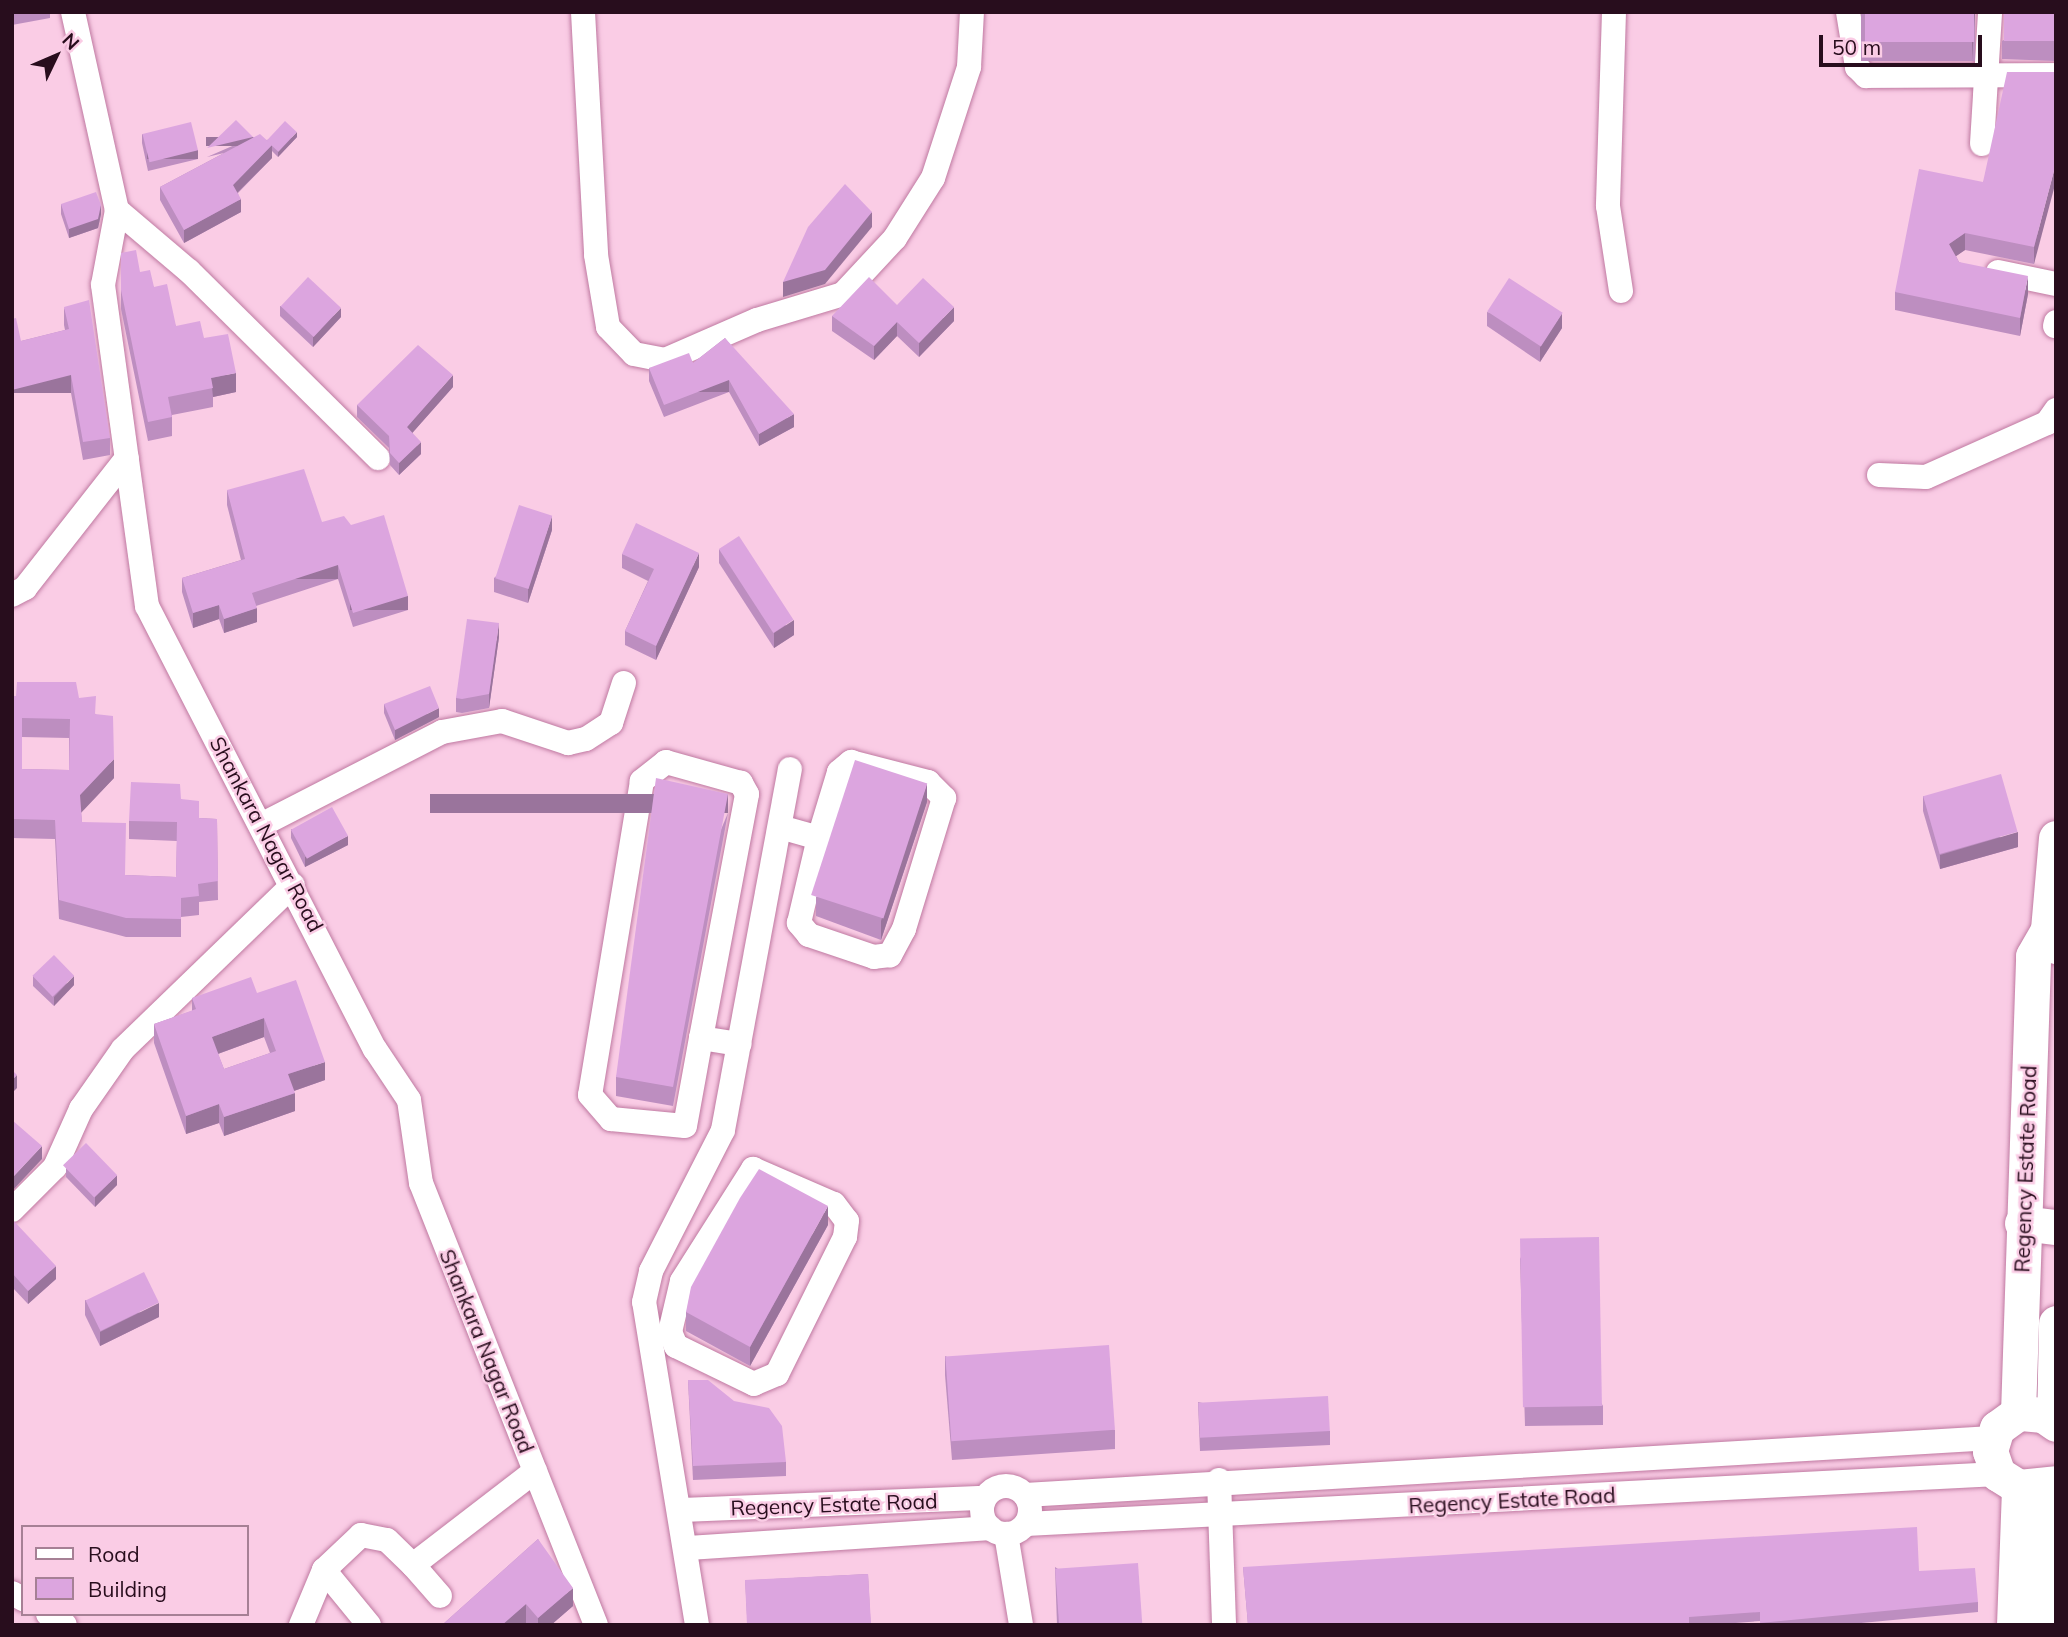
<!DOCTYPE html>
<html>
<head>
<meta charset="utf-8">
<style>
  body { margin:0 }
  #map { position:relative; width:2068px; height:1637px; overflow:hidden; background:#facce5; font-family:Mulish,sans-serif }
  div>[style] { position:absolute }
  .roads { filter:drop-shadow(0 0 2px #bf79a1) drop-shadow(0 0 2px #bf79a1) }
  .street>* { height:24px; margin:-12px; padding:0 12px; transform-origin:12px; border-radius:12px; background:#fff }
  .street>.ring { margin:-12px; padding:0; box-sizing:content-box; background:none; border:24px solid #fff; border-radius:50% }
  .secondary>* { height:35px; margin:-17.5px; padding:0 17.5px; transform-origin:17.5px; border-radius:17.5px; background:#fff }
  .wall>* { inset:0; background:#bd8ec0; transform-origin:0 0 }
  .shaded-wall>* { inset:0; background:#9a749c; transform-origin:0 0 }
  .building>* { inset:0; background:#dca5df; transform-origin:0 0 }
  span { translate:-50% -50%; white-space:nowrap; text-align:center; line-height:1.15; -webkit-text-stroke:5px #facce5; paint-order:stroke }
  .street-label { font-size:21px; color:#280d1d }
  .frame { position:absolute; inset:0; border:14px solid #280d1d; pointer-events:none }
  .legend { position:absolute; left:21px; top:1525px; width:228px; height:91px; box-sizing:border-box; background:#facce5; border:2px solid #a68095; margin:0; padding:9px 12px; list-style:none; font-size:21px; color:#280d1d }
  .legend li { display:flex; align-items:center; gap:14px; height:35px }
  .legend b { width:35px; border:2px solid #a68095 }
  .north { position:absolute; left:21px; top:21px; width:70px; height:70px; -webkit-text-stroke:5px #facce5; paint-order:stroke; rotate:46deg; font-size:19px; font-weight:700; line-height:28px; text-align:center; color:#280d1d }
  .north::after { content:''; display:block; margin:auto; width:24px; height:32px; background:#280d1d; clip-path:polygon(50% 0,100% 100%,50% 72%,0 100%) }
  .scale { position:absolute; left:1819px; top:35px; width:163px; height:32px; box-sizing:border-box; border:4px solid #280d1d; border-top:0; padding-left:9px; font-size:21px; line-height:24px; white-space:nowrap; color:#280d1d; -webkit-text-stroke:5px #facce5; paint-order:stroke }
</style>
</head>
<body>
<div id="map">
  <div class="roads">
    <div class="street">
      <i style="left:73px;top:12px;width:203px;rotate:77.5deg"></i>
      <i style="left:117px;top:210px;width:76px;rotate:100.6deg"></i>
      <i style="left:103px;top:285px;width:324px;rotate:82.2deg"></i>
      <i style="left:147px;top:606px;width:498px;rotate:62.8deg"></i>
      <i style="left:375px;top:1049px;width:61px;rotate:56.3deg"></i>
      <i style="left:409px;top:1100px;width:84px;rotate:81.8deg"></i>
      <i style="left:421px;top:1183px;width:475px;rotate:68.4deg"></i>
      <i style="left:583px;top:12px;width:243px;rotate:86.9deg"></i>
      <i style="left:596px;top:255px;width:73px;rotate:80.5deg"></i>
      <i style="left:608px;top:327px;width:37px;rotate:46deg"></i>
      <i style="left:634px;top:354px;width:32px;rotate:11deg"></i>
      <i style="left:665px;top:360px;width:100px;rotate:-23.5deg"></i>
      <i style="left:757px;top:320px;width:90px;rotate:-16.8deg"></i>
      <i style="left:843px;top:294px;width:76px;rotate:-47.1deg"></i>
      <i style="left:895px;top:238px;width:71px;rotate:-57.7deg"></i>
      <i style="left:933px;top:178px;width:117px;rotate:-72deg"></i>
      <i style="left:969px;top:67px;width:55px;rotate:-86.9deg"></i>
      <i style="left:1614px;top:12px;width:194px;rotate:91.8deg"></i>
      <i style="left:1608px;top:206px;width:86px;rotate:81.3deg"></i>
      <i style="left:1848px;top:12px;width:56px;rotate:80.7deg"></i>
      <i style="left:1857px;top:67px;width:13px;rotate:45deg"></i>
      <i style="left:1866px;top:76px;width:190px;rotate:-0.3deg"></i>
      <i style="left:1982px;top:144px;width:132px;rotate:-86.5deg"></i>
      <i style="left:117px;top:210px;width:94px;rotate:40.3deg"></i>
      <i style="left:189px;top:271px;width:266px;rotate:44.7deg"></i>
      <i style="left:1998px;top:272px;width:59px;rotate:11.7deg"></i>
      <i style="left:2055px;top:326px;width:4px;rotate:-76deg"></i>
      <i style="left:1879px;top:475px;width:47px;rotate:2.4deg"></i>
      <i style="left:1926px;top:477px;width:133px;rotate:-24.1deg"></i>
      <i style="left:2047px;top:423px;width:16px;rotate:-55deg"></i>
      <i style="left:12px;top:595px;width:15px;rotate:-28deg"></i>
      <i style="left:25px;top:588px;width:165px;rotate:-51.9deg"></i>
      <i style="left:263px;top:824px;width:201px;rotate:-27.2deg"></i>
      <i style="left:442px;top:732px;width:61px;rotate:-10.4deg"></i>
      <i style="left:502px;top:721px;width:70px;rotate:18.4deg"></i>
      <i style="left:568px;top:743px;width:18px;rotate:-13deg"></i>
      <i style="left:586px;top:739px;width:30px;rotate:-33deg"></i>
      <i style="left:611px;top:723px;width:42px;rotate:-72deg"></i>
      <i style="left:780px;top:827px;width:41px;rotate:15.8deg"></i>
      <i style="left:819px;top:838px;width:69px;rotate:-73.1deg"></i>
      <i style="left:839px;top:772px;width:16px;rotate:-40deg"></i>
      <i style="left:851px;top:762px;width:80px;rotate:14.6deg"></i>
      <i style="left:928px;top:782px;width:23px;rotate:45deg"></i>
      <i style="left:944px;top:798px;width:137px;rotate:107deg"></i>
      <i style="left:904px;top:929px;width:30px;rotate:118deg"></i>
      <i style="left:890px;top:955px;width:16px;rotate:173deg"></i>
      <i style="left:874px;top:957px;width:69px;rotate:-161.3deg"></i>
      <i style="left:809px;top:935px;width:16px;rotate:-130deg"></i>
      <i style="left:799px;top:923px;width:87px;rotate:-76.8deg"></i>
      <i style="left:701px;top:1038px;width:248px;rotate:-79.3deg"></i>
      <i style="left:747px;top:794px;width:13px;rotate:-119deg"></i>
      <i style="left:741px;top:783px;width:78px;rotate:-164.4deg"></i>
      <i style="left:666px;top:762px;width:31px;rotate:142deg"></i>
      <i style="left:642px;top:781px;width:318px;rotate:99.4deg"></i>
      <i style="left:590px;top:1095px;width:32px;rotate:49deg"></i>
      <i style="left:611px;top:1119px;width:74px;rotate:5.4deg"></i>
      <i style="left:685px;top:1126px;width:89px;rotate:-79.7deg"></i>
      <i style="left:701px;top:1038px;width:39px;rotate:9deg"></i>
      <i style="left:753px;top:1169px;width:88px;rotate:23.4deg"></i>
      <i style="left:834px;top:1204px;width:21px;rotate:53deg"></i>
      <i style="left:847px;top:1221px;width:16px;rotate:97deg"></i>
      <i style="left:845px;top:1237px;width:153px;rotate:116.4deg"></i>
      <i style="left:777px;top:1374px;width:25px;rotate:157deg"></i>
      <i style="left:754px;top:1384px;width:87px;rotate:-154deg"></i>
      <i style="left:676px;top:1346px;width:15px;rotate:-113deg"></i>
      <i style="left:670px;top:1332px;width:52px;rotate:-76.8deg"></i>
      <i style="left:682px;top:1281px;width:133px;rotate:-57.6deg"></i>
      <i style="left:12px;top:1210px;width:61px;rotate:-45deg"></i>
      <i style="left:55px;top:1167px;width:64px;rotate:-65.9deg"></i>
      <i style="left:81px;top:1109px;width:73px;rotate:-55deg"></i>
      <i style="left:123px;top:1049px;width:236px;rotate:-44deg"></i>
      <i style="left:1219px;top:1480px;width:145px;rotate:88deg"></i>
      <i class="ring" style="left:982px;top:1486px;width:24px;height:24px"></i>
      <i style="left:1025px;top:1495px;width:969px;rotate:-3.37deg"></i>
      <i style="left:682px;top:1510px;width:303px;rotate:-2.3deg"></i>
      <i style="left:1026px;top:1524px;width:973px;rotate:-2.94deg"></i>
      <i style="left:1006px;top:1534px;width:92px;rotate:80.6deg"></i>
      <i style="left:689px;top:1548px;width:302px;rotate:-3.8deg"></i>
      <i style="left:413px;top:1565px;width:41px;rotate:48.9deg"></i>
      <i style="left:324px;top:1570px;width:71px;rotate:50.7deg"></i>
      <i style="left:12px;top:1593px;width:13px;rotate:29deg"></i>
      <i style="left:48px;top:1614px;width:20px;rotate:33deg"></i>
      <i style="left:301px;top:1625px;width:60px;rotate:-67.3deg"></i>
      <i style="left:324px;top:1570px;width:51px;rotate:-43.4deg"></i>
      <i style="left:361px;top:1535px;width:26px;rotate:11deg"></i>
      <i style="left:387px;top:1540px;width:36px;rotate:44deg"></i>
      <i style="left:413px;top:1565px;width:154px;rotate:-37.6deg"></i>
      <i style="left:697px;top:1625px;width:327px;rotate:-99.3deg"></i>
      <i style="left:644px;top:1302px;width:32px;rotate:-77deg"></i>
      <i style="left:651px;top:1271px;width:158px;rotate:-62.9deg"></i>
      <i style="left:723px;top:1130px;width:367px;rotate:-79.5deg"></i>
    </div>
    <div class="secondary">
      <i style="left:2056px;top:838px;width:92px;rotate:95deg"></i>
      <i style="left:2048px;top:930px;width:18px;rotate:63deg"></i>
      <i style="left:2022px;top:1223px;width:34px;rotate:7deg"></i>
      <i style="left:2018px;top:1413px;width:457px;rotate:-88.1deg"></i>
      <i style="left:2033px;top:956px;width:30px;rotate:-60deg"></i>
      <i style="left:2054px;top:1422px;width:99px;rotate:-88.8deg"></i>
      <i style="left:2056px;top:1424px;width:16px;rotate:-145deg"></i>
      <i style="left:2043px;top:1415px;width:25px;rotate:-175deg"></i>
      <i style="left:2018px;top:1413px;width:26px;rotate:144deg"></i>
      <i style="left:1997px;top:1428px;width:24px;rotate:107deg"></i>
      <i style="left:1990px;top:1451px;width:24px;rotate:71deg"></i>
      <i style="left:1998px;top:1474px;width:25px;rotate:32deg"></i>
      <i style="left:2019px;top:1487px;width:37px;rotate:-6deg"></i>
      <i style="left:2014px;top:1625px;width:138px;rotate:-87.9deg"></i>
      <i style="left:2039px;top:1625px;width:137px;rotate:-87.1deg"></i>
    </div>
  </div>
  <div class="wall">
    <i style="clip-path:polygon(12px 12px,50px 12px,50px 18px,12px 25px)"></i>
    <i style="left:1861px;top:12px;width:114px;height:49px"></i>
    <i style="clip-path:polygon(2056px 12px,2056px 61px,2002px 59px,2002px 41px)"></i>
    <i style="clip-path:polygon(2056px 72px,2034px 264px,1965px 250px,1956px 256px,1959px 262px,2028px 294px,2020px 336px,1895px 310px,1895px 292px,1983px 182px)"></i>
    <i style="clip-path:polygon(142px 134px,198px 159px,148px 171px,142px 143px)"></i>
    <i style="clip-path:polygon(253px 137px,266px 140px,297px 137px,278px 157px,272px 151px,272px 158px,238px 193px,241px 212px,184px 243px,160px 200px,160px 187px,224px 153px,207px 157px)"></i>
    <i style="clip-path:polygon(61px 204px,101px 214px,98px 228px,69px 238px,61px 214px)"></i>
    <i style="clip-path:polygon(121px 253px,154px 287px,176px 326px,204px 338px,236px 392px,213px 397px,213px 407px,172px 415px,172px 436px,148px 441px,121px 309px)"></i>
    <i style="clip-path:polygon(897px 305px,954px 321px,919px 357px,897px 336px,874px 360px,832px 331px,832px 316px)"></i>
    <i style="clip-path:polygon(280px 306px,341px 317px,313px 347px,280px 316px)"></i>
    <i style="clip-path:polygon(64px 307px,110px 438px,110px 455px,83px 460px,71px 393px,21px 341px,65px 330px,64px 325px)"></i>
    <i style="clip-path:polygon(1487px 312px,1562px 328px,1540px 362px,1487px 326px)"></i>
    <i style="clip-path:polygon(725px 338px,794px 427px,759px 446px,729px 392px,664px 417px,649px 381px,649px 368px,693px 363px)"></i>
    <i style="clip-path:polygon(453px 387px,412px 433px,421px 454px,399px 475px,390px 465px,389px 448px,357px 417px,357px 405px)"></i>
    <i style="clip-path:polygon(227px 490px,322px 522px,408px 610px,353px 627px,338px 579px,256px 606px,257px 622px,224px 633px,219px 619px,193px 628px,182px 592px,182px 578px,241px 560px,227px 505px)"></i>
    <i style="clip-path:polygon(552px 530px,528px 603px,494px 592px,494px 578px)"></i>
    <i style="clip-path:polygon(719px 549px,794px 635px,774px 648px,719px 563px)"></i>
    <i style="clip-path:polygon(622px 554px,699px 567px,656px 660px,625px 645px,625px 631px,648px 581px,622px 568px)"></i>
    <i style="clip-path:polygon(499px 637px,489px 708px,462px 713px,456px 712px,456px 698px)"></i>
    <i style="clip-path:polygon(evenodd,12px 696px,96px 714px,114px 778px,81px 812px,82px 822px,125px 875px,176px 877px,177px 841px,129px 839px,129px 821px,181px 799px,199px 818px,217px 819px,218px 900px,199px 902px,199px 915px,181px 917px,181px 937px,126px 937px,59px 919px,55px 839px,12px 838px,12px 696px,22px 737px,69px 738px,69px 770px,22px 769px,22px 737px)"></i>
    <i style="clip-path:polygon(384px 704px,439px 717px,395px 740px,384px 713px)"></i>
    <i style="clip-path:polygon(1923px 796px,2018px 847px,1940px 869px,1923px 811px)"></i>
    <i style="clip-path:polygon(927px 802px,881px 940px,816px 916px,816px 897px)"></i>
    <i style="clip-path:polygon(728px 813px,673px 1106px,616px 1096px,616px 1077px)"></i>
    <i style="clip-path:polygon(291px 829px,348px 845px,305px 867px,291px 838px)"></i>
    <i style="clip-path:polygon(33px 976px,74px 985px,54px 1006px,33px 986px)"></i>
    <i style="clip-path:polygon(evenodd,257px 993px,325px 1080px,294px 1091px,295px 1111px,224px 1136px,219px 1123px,186px 1134px,154px 1043px,154px 1024px,192px 1011px,192px 998px,257px 993px,264px 1037px,270px 1053px,224px 1069px,218px 1054px,264px 1037px)"></i>
    <i style="clip-path:polygon(66px 1168px,117px 1185px,95px 1207px,66px 1177px)"></i>
    <i style="clip-path:polygon(12px 1219px,56px 1279px,28px 1304px,12px 1287px)"></i>
    <i style="clip-path:polygon(828px 1225px,750px 1366px,686px 1331px,686px 1312px)"></i>
    <i style="clip-path:polygon(1520px 1257px,1603px 1406px,1603px 1425px,1525px 1426px)"></i>
    <i style="clip-path:polygon(85px 1300px,159px 1317px,100px 1346px,85px 1315px)"></i>
    <i style="clip-path:polygon(945px 1356px,1115px 1430px,1115px 1449px,952px 1460px,945px 1375px)"></i>
    <i style="clip-path:polygon(688px 1380px,786px 1462px,786px 1476px,693px 1480px)"></i>
    <i style="clip-path:polygon(1198px 1402px,1330px 1431px,1330px 1445px,1200px 1451px)"></i>
    <i style="clip-path:polygon(538px 1539px,573px 1606px,551px 1625px,528px 1625px,526px 1623px,524px 1625px,442px 1625px)"></i>
    <i style="clip-path:polygon(1055px 1567px,1142px 1625px,1057px 1625px)"></i>
    <i style="clip-path:polygon(1243px 1567px,1978px 1602px,1978px 1612px,1840px 1625px,1760px 1625px,1760px 1621px,1710px 1625px,1248px 1625px)"></i>
    <i style="left:868px;top:1574px;width:51px;height:123px;rotate:87deg"></i>
  </div>
  <div class="shaded-wall">
    <i style="clip-path:polygon(1974px 12px,1975px 12px,1972px 61px,1972px 42px)"></i>
    <i style="clip-path:polygon(297px 132px,297px 137px,278px 157px,278px 152px)"></i>
    <i style="left:253px;top:137px;width:9px;height:47px;rotate:90deg"></i>
    <i style="clip-path:polygon(272px 145px,272px 158px,233px 197px,233px 185px)"></i>
    <i style="left:198px;top:150px;width:9px;height:51px;rotate:90deg"></i>
    <i style="clip-path:polygon(2056px 163px,2056px 181px,2034px 264px,2034px 247px)"></i>
    <i style="clip-path:polygon(241px 199px,241px 212px,184px 243px,184px 230px)"></i>
    <i style="clip-path:polygon(101px 205px,101px 214px,98px 228px,69px 238px,69px 229px)"></i>
    <i style="clip-path:polygon(872px 212px,872px 227px,825px 284px,783px 297px,783px 282px)"></i>
    <i style="clip-path:polygon(1965px 233px,1965px 250px,1949px 261px,1949px 244px)"></i>
    <i style="clip-path:polygon(2028px 276px,2028px 294px,2020px 336px,2020px 318px)"></i>
    <i style="clip-path:polygon(954px 307px,954px 321px,919px 357px,919px 343px)"></i>
    <i style="clip-path:polygon(341px 308px,341px 317px,313px 347px,313px 337px)"></i>
    <i style="clip-path:polygon(1562px 313px,1562px 328px,1540px 362px,1540px 347px)"></i>
    <i style="clip-path:polygon(897px 322px,897px 336px,874px 360px,874px 346px)"></i>
    <i style="clip-path:polygon(236px 373px,236px 392px,213px 397px,211px 378px)"></i>
    <i style="left:71px;top:375px;width:18px;height:61px;rotate:90deg"></i>
    <i style="clip-path:polygon(453px 375px,453px 387px,407px 439px,407px 427px)"></i>
    <i style="left:729px;top:380px;width:12px;height:70px;rotate:90deg"></i>
    <i style="clip-path:polygon(794px 414px,794px 427px,759px 446px,759px 434px)"></i>
    <i style="clip-path:polygon(421px 442px,421px 454px,399px 475px,399px 463px)"></i>
    <i style="clip-path:polygon(552px 516px,552px 530px,528px 603px,528px 589px)"></i>
    <i style="clip-path:polygon(699px 553px,699px 567px,656px 660px,656px 646px)"></i>
    <i style="left:338px;top:565px;width:14px;height:90px;rotate:90deg"></i>
    <i style="left:408px;top:596px;width:14px;height:58px;rotate:90deg"></i>
    <i style="clip-path:polygon(219px 605px,219px 619px,193px 628px,193px 613px)"></i>
    <i style="clip-path:polygon(257px 608px,257px 622px,224px 633px,224px 619px)"></i>
    <i style="clip-path:polygon(794px 620px,794px 635px,774px 648px,774px 633px)"></i>
    <i style="clip-path:polygon(499px 623px,499px 637px,489px 708px,489px 694px)"></i>
    <i style="clip-path:polygon(439px 708px,439px 717px,395px 740px,395px 730px)"></i>
    <i style="clip-path:polygon(114px 759px,114px 778px,80px 814px,80px 795px)"></i>
    <i style="clip-path:polygon(927px 783px,927px 802px,881px 940px,881px 921px)"></i>
    <i style="left:728px;top:794px;width:19px;height:298px;rotate:90deg"></i>
    <i style="clip-path:polygon(2018px 832px,2018px 847px,1940px 869px,1940px 855px)"></i>
    <i style="clip-path:polygon(348px 836px,348px 845px,305px 867px,305px 857px)"></i>
    <i style="clip-path:polygon(74px 976px,74px 985px,54px 1006px,54px 997px)"></i>
    <i style="clip-path:polygon(264px 1018px,264px 1037px,212px 1056px,212px 1037px)"></i>
    <i style="clip-path:polygon(325px 1062px,325px 1080px,288px 1093px,288px 1074px)"></i>
    <i style="clip-path:polygon(17px 1075px,17px 1088px,12px 1093px,12px 1080px)"></i>
    <i style="clip-path:polygon(295px 1093px,295px 1111px,224px 1136px,224px 1117px)"></i>
    <i style="clip-path:polygon(219px 1104px,219px 1123px,186px 1134px,186px 1116px)"></i>
    <i style="clip-path:polygon(42px 1146px,42px 1159px,12px 1191px,12px 1178px)"></i>
    <i style="clip-path:polygon(117px 1175px,117px 1185px,95px 1207px,95px 1197px)"></i>
    <i style="clip-path:polygon(828px 1206px,828px 1225px,750px 1366px,750px 1347px)"></i>
    <i style="clip-path:polygon(56px 1266px,56px 1279px,28px 1304px,28px 1291px)"></i>
    <i style="clip-path:polygon(159px 1303px,159px 1317px,100px 1346px,100px 1332px)"></i>
    <i style="clip-path:polygon(573px 1588px,573px 1606px,551px 1625px,538px 1625px,538px 1618px)"></i>
    <i style="clip-path:polygon(526px 1604px,526px 1623px,524px 1625px,502px 1625px)"></i>
  </div>
  <div class="building">
    <i style="left:1865px;top:12px;width:109px;height:30px"></i>
    <i style="left:2004px;top:12px;width:52px;height:29px"></i>
    <i style="clip-path:polygon(2007px 72px,2056px 72px,2056px 163px,2034px 247px,1965px 233px,1949px 244px,1959px 262px,2028px 276px,2020px 318px,1895px 292px,1919px 169px,1983px 182px)"></i>
    <i style="clip-path:polygon(236px 120px,253px 137px,207px 148px)"></i>
    <i style="left:285px;top:121px;width:16px;height:27px;rotate:43deg"></i>
    <i style="left:191px;top:122px;width:29px;height:50px;rotate:76deg"></i>
    <i style="clip-path:polygon(260px 134px,272px 145px,233px 185px,241px 199px,184px 230px,160px 187px)"></i>
    <i style="clip-path:polygon(845px 184px,872px 212px,825px 270px,783px 282px,808px 227px)"></i>
    <i style="clip-path:polygon(96px 192px,101px 205px,98px 219px,69px 229px,61px 204px)"></i>
    <i style="clip-path:polygon(136px 250px,140px 272px,150px 270px,154px 287px,167px 284px,176px 326px,200px 321px,204px 338px,228px 334px,236px 373px,211px 378px,213px 388px,168px 397px,172px 417px,148px 422px,121px 290px,121px 253px)"></i>
    <i style="left:308px;top:277px;width:45px;height:40px;rotate:43deg"></i>
    <i style="clip-path:polygon(869px 277px,897px 305px,923px 278px,954px 307px,919px 343px,897px 322px,874px 346px,832px 316px)"></i>
    <i style="left:1509px;top:278px;width:64px;height:40px;rotate:33deg"></i>
    <i style="clip-path:polygon(89px 300px,110px 438px,83px 442px,71px 375px,12px 390px,12px 319px,16px 318px,21px 341px,69px 329px,64px 307px)"></i>
    <i style="clip-path:polygon(725px 338px,794px 414px,759px 434px,729px 380px,664px 405px,649px 368px,689px 353px,693px 363px)"></i>
    <i style="clip-path:polygon(418px 345px,453px 375px,407px 427px,421px 442px,399px 463px,390px 453px,389px 436px,357px 405px)"></i>
    <i style="clip-path:polygon(304px 469px,322px 522px,344px 516px,351px 525px,384px 515px,408px 596px,353px 613px,338px 565px,252px 593px,257px 608px,224px 619px,219px 605px,193px 613px,182px 578px,245px 559px,227px 490px)"></i>
    <i style="left:519px;top:505px;width:35px;height:77px;rotate:18deg"></i>
    <i style="clip-path:polygon(636px 523px,699px 553px,656px 646px,625px 631px,654px 569px,622px 554px)"></i>
    <i style="left:739px;top:536px;width:100px;height:24px;rotate:57deg"></i>
    <i style="clip-path:polygon(467px 619px,499px 623px,489px 694px,462px 699px,456px 698px)"></i>
    <i style="clip-path:polygon(evenodd,17px 682px,76px 682px,79px 698px,96px 696px,95px 714px,113px 716px,114px 759px,80px 795px,82px 822px,126px 823px,125px 875px,176px 877px,177px 822px,129px 821px,131px 782px,180px 784px,181px 799px,199px 801px,199px 818px,217px 819px,218px 881px,198px 884px,199px 896px,181px 898px,181px 919px,126px 918px,59px 900px,55px 820px,12px 819px,12px 696px,16px 696px,17px 682px,22px 718px,70px 719px,69px 770px,22px 769px,22px 718px)"></i>
    <i style="clip-path:polygon(430px 686px,439px 708px,395px 730px,384px 704px)"></i>
    <i style="left:855px;top:760px;width:76px;height:142px;rotate:18deg"></i>
    <i style="left:2001px;top:774px;width:60px;height:81px;rotate:74deg"></i>
    <i style="clip-path:polygon(656px 778px,728px 794px,673px 1087px,616px 1077px)"></i>
    <i style="left:332px;top:807px;width:33px;height:47px;rotate:61deg"></i>
    <i style="left:54px;top:955px;width:29px;height:30px;rotate:46deg"></i>
    <i style="clip-path:polygon(evenodd,251px 977px,257px 993px,296px 980px,325px 1062px,288px 1074px,295px 1093px,224px 1117px,219px 1104px,186px 1116px,154px 1024px,196px 1009px,192px 998px,251px 977px,264px 1018px,276px 1051px,224px 1069px,212px 1037px,264px 1018px)"></i>
    <i style="clip-path:polygon(12px 1070px,17px 1075px,12px 1080px)"></i>
    <i style="clip-path:polygon(12px 1120px,42px 1146px,12px 1178px)"></i>
    <i style="left:86px;top:1143px;width:45px;height:32px;rotate:46deg"></i>
    <i style="clip-path:polygon(759px 1169px,828px 1206px,750px 1347px,686px 1312px,691px 1287px,740px 1198px)"></i>
    <i style="clip-path:polygon(12px 1219px,56px 1266px,28px 1291px,12px 1273px)"></i>
    <i style="left:1599px;top:1237px;width:169px;height:79px;rotate:89deg"></i>
    <i style="left:144px;top:1272px;width:34px;height:65px;rotate:64deg"></i>
    <i style="left:1109px;top:1345px;width:85px;height:164px;rotate:86deg"></i>
    <i style="clip-path:polygon(688px 1380px,708px 1380px,734px 1401px,769px 1408px,782px 1426px,786px 1462px,693px 1466px)"></i>
    <i style="left:1328px;top:1396px;width:35px;height:130px;rotate:87deg"></i>
    <i style="clip-path:polygon(1917px 1527px,1919px 1571px,1975px 1568px,1978px 1602px,1760px 1623px,1760px 1612px,1689px 1617px,1689px 1624px,1248px 1625px,1243px 1567px)"></i>
    <i style="clip-path:polygon(538px 1539px,573px 1588px,538px 1618px,526px 1604px,502px 1625px,442px 1625px)"></i>
    <i style="left:1138px;top:1563px;width:62px;height:83px;rotate:86deg"></i>
    <i style="clip-path:polygon(868px 1574px,871px 1623px,841px 1625px,747px 1625px,745px 1580px)"></i>
  </div>
  <div class="street-label">
    <span style="left:267px;top:834px;rotate:62deg">Shankara Nagar Road</span>
    <span style="left:2025px;top:1169px;rotate:-88deg">Regency Estate Road</span>
    <span style="left:487px;top:1351px;rotate:68deg">Shankara Nagar Road</span>
    <span style="left:1512px;top:1500px;rotate:-3deg">Regency Estate Road</span>
    <span style="left:834px;top:1504px;rotate:-2deg">Regency Estate Road</span>
  </div>
  <div class="frame"></div>
  <ul class="legend">
  <li><b style="height:9px;background:#fff"></b>Road</li>
  <li><b style="height:19px;background:#dca5df"></b>Building</li>
  </ul>
  <div class="north">N</div>
  <div class="scale">50 m</div>
</div>
</body>
</html>
